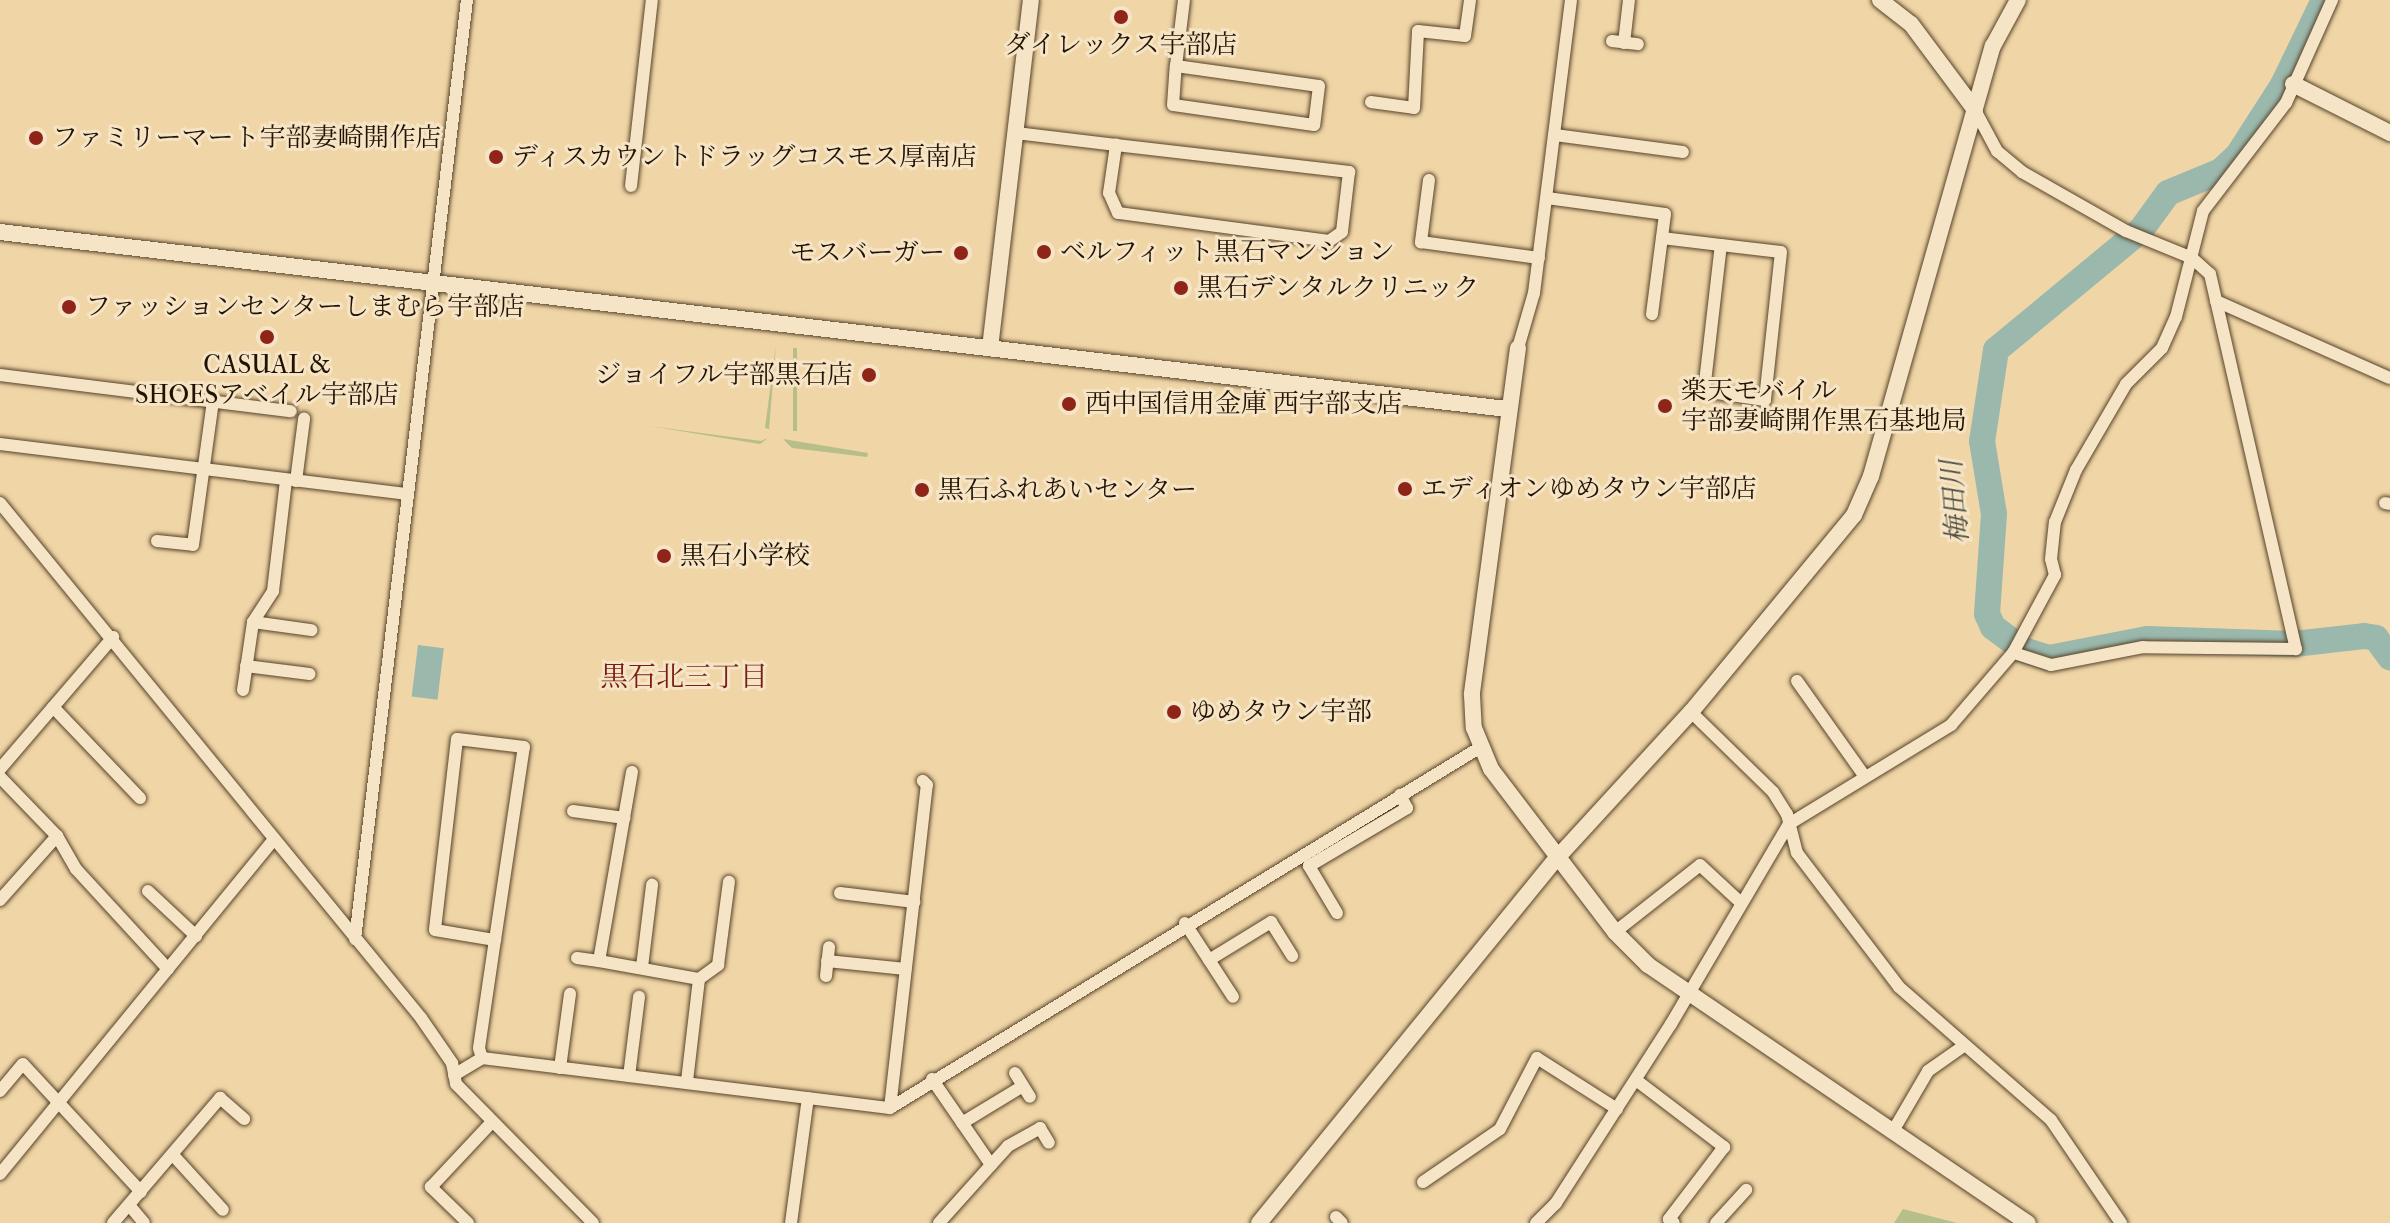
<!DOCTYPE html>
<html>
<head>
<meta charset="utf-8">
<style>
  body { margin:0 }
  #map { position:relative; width:2390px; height:1223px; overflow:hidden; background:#f0d5a6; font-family:"IM FELL French Canon","Noto Serif JP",serif }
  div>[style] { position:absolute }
  .green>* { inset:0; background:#b6be89; transform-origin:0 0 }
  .water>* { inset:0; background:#9bb8ad; transform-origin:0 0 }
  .river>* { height:26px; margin:-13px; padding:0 13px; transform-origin:13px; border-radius:13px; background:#9bb8ad }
  .roads { filter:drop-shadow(0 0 2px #56432a) drop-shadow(0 0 2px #56432a) }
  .street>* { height:12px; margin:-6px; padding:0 6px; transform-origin:6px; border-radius:6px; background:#f5e4c5 }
  .secondary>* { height:16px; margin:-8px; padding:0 8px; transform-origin:8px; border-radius:8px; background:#f5e4c5 }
  .dots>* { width:22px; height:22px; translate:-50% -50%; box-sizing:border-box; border:4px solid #f5e4c5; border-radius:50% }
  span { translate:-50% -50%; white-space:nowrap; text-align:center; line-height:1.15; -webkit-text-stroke:6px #f5e4c5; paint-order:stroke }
  .poi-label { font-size:26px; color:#231200 }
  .left { translate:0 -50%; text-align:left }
  .right { translate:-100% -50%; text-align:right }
  .water-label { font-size:28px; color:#4d4c3d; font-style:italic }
  .neighbourhood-label { font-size:28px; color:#7a1f14 }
</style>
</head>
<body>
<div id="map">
  <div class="green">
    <i style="clip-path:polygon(776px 345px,769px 429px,765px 428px)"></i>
    <i style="left:793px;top:348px;width:4px;height:83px"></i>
    <i style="clip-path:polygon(649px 426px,761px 441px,768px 438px,760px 444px)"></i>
    <i style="clip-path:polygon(783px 439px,868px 453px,867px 457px,792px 448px)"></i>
    <i style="clip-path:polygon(1903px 1209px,1957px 1223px,1894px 1223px)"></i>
  </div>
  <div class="water">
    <i style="left:418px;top:645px;width:26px;height:52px;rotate:7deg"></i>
  </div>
  <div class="river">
    <i style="left:2324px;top:0;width:94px;rotate:115.8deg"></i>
    <i style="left:2283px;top:85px;width:83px;rotate:122.7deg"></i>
    <i style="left:2238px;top:155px;width:23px;rotate:137deg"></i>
    <i style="left:2221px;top:171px;width:57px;rotate:157.5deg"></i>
    <i style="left:2168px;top:193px;width:46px;rotate:126.1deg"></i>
    <i style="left:2141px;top:230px;width:188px;rotate:140.4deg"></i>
    <i style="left:1996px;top:350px;width:92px;rotate:98.7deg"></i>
    <i style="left:1982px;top:441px;width:74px;rotate:80.7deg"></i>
    <i style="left:1994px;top:514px;width:100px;rotate:94deg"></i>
    <i style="left:1987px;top:614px;width:14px;rotate:65deg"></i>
    <i style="left:1993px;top:627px;width:39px;rotate:37deg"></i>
    <i style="left:2024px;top:650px;width:26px;rotate:18deg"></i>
    <i style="left:2049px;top:658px;width:100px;rotate:-11deg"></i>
    <i style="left:2147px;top:639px;width:147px;rotate:1.9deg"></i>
    <i style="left:2294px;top:644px;width:70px;rotate:-6.5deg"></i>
    <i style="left:2364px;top:636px;width:12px;rotate:9deg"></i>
    <i style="left:2376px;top:638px;width:24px;rotate:54deg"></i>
  </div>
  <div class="roads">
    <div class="street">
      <i style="left:1612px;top:41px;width:26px;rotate:7deg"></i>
      <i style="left:1624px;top:43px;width:43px;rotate:-83.4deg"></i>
      <i style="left:1176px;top:66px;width:144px;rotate:8deg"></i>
      <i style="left:1319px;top:86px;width:39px;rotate:97deg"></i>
      <i style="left:1314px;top:125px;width:142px;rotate:-171.9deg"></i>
      <i style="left:1173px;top:105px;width:39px;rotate:-86deg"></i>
      <i style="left:1176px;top:66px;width:66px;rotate:-83.1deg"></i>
      <i style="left:1371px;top:102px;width:43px;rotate:7.9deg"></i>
      <i style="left:1414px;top:108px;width:77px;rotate:-87deg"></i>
      <i style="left:1418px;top:31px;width:47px;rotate:6.1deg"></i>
      <i style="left:1465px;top:36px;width:36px;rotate:-82deg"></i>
      <i style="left:1975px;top:110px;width:47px;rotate:61.8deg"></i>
      <i style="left:1997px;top:151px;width:33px;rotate:40deg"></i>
      <i style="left:2022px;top:172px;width:120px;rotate:29.6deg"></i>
      <i style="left:2126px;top:231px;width:71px;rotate:22.2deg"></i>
      <i style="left:2192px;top:258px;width:24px;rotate:42deg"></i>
      <i style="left:2210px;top:274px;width:385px;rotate:77.1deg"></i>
      <i style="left:2296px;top:649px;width:153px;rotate:-179.3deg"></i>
      <i style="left:2143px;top:647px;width:94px;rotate:168.9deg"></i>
      <i style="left:2051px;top:665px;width:40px;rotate:-162deg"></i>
      <i style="left:1016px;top:133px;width:101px;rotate:6.8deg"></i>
      <i style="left:1116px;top:145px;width:235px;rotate:6.6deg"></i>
      <i style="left:1349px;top:172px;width:60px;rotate:96.7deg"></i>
      <i style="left:1342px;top:232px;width:16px;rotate:145deg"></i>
      <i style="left:1329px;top:241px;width:213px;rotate:-172.4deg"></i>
      <i style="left:1118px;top:213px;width:22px;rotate:-114deg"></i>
      <i style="left:1109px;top:193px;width:49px;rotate:-81.7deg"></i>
      <i style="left:1555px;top:135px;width:129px;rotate:7.6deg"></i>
      <i style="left:1429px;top:180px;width:63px;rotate:97.4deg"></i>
      <i style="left:1421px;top:242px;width:119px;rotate:7.7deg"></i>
      <i style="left:631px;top:186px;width:187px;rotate:-83.6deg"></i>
      <i style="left:1547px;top:198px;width:119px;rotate:7.7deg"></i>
      <i style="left:1665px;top:214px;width:101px;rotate:97.4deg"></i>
      <i style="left:1662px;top:238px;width:59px;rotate:6.8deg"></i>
      <i style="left:1721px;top:245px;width:60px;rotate:6.7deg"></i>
      <i style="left:1781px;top:252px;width:149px;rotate:96.2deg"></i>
      <i style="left:1765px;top:400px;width:62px;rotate:-171.6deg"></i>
      <i style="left:1704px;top:391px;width:147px;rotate:-83.4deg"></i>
      <i style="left:2216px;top:301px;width:190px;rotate:23.9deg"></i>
      <i style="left:1518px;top:348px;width:57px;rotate:-73.8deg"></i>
      <i style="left:1534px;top:293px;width:295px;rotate:-82.8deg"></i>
      <i style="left:0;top:375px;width:293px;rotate:7.1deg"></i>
      <i style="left:0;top:444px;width:411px;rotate:7deg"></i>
      <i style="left:296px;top:481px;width:63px;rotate:-82.6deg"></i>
      <i style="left:0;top:503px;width:665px;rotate:50.73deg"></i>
      <i style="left:421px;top:1018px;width:55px;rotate:55.4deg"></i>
      <i style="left:452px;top:1063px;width:21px;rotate:79deg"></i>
      <i style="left:456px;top:1084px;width:195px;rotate:45.4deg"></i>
      <i style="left:2385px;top:503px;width:5px;rotate:11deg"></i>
      <i style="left:157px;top:541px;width:36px;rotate:6deg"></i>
      <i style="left:193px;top:545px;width:145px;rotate:-82.1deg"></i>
      <i style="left:253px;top:622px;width:59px;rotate:7.9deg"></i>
      <i style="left:246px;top:666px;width:64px;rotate:7.2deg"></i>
      <i style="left:1797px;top:681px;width:114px;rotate:54.6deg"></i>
      <i style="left:243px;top:690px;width:69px;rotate:-81.6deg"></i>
      <i style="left:253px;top:622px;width:37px;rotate:-57deg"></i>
      <i style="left:273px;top:591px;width:111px;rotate:-83.3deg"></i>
      <i style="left:53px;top:707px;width:126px;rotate:46.3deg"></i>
      <i style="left:1691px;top:712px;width:115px;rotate:44.3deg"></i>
      <i style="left:1773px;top:792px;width:26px;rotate:58deg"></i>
      <i style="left:1787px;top:814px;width:40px;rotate:75.6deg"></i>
      <i style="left:1797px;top:853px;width:168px;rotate:52.7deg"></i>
      <i style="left:1899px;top:987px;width:202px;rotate:41.2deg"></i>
      <i style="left:2051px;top:1120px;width:125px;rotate:55.8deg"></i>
      <i style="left:0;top:769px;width:174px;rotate:-49.4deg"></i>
      <i style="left:632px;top:772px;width:192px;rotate:99.9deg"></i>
      <i style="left:599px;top:961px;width:102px;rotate:10.2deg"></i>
      <i style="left:699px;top:979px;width:103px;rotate:96.7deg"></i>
      <i style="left:0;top:777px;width:82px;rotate:46deg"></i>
      <i style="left:57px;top:836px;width:38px;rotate:60deg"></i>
      <i style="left:76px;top:869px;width:136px;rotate:47.4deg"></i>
      <i style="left:573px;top:811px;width:52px;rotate:7.7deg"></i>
      <i style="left:148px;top:891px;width:66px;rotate:43.2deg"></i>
      <i style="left:840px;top:893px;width:75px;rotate:6.9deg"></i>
      <i style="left:0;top:900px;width:86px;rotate:-48.3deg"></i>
      <i style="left:1337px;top:913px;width:55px;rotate:-120.8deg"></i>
      <i style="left:1309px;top:866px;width:114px;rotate:-30.6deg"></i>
      <i style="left:1407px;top:808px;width:15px;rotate:-118deg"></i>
      <i style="left:1185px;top:923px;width:88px;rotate:57deg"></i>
      <i style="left:1615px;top:932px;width:108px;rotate:-38.2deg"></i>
      <i style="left:1700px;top:865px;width:54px;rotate:42.8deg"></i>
      <i style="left:355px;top:939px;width:946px;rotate:-83.2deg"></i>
      <i style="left:577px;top:958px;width:22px;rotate:8deg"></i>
      <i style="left:1209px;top:960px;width:73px;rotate:-31.5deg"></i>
      <i style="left:1271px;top:922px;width:40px;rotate:58deg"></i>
      <i style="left:827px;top:961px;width:79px;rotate:5.8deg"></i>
      <i style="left:642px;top:967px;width:83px;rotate:-83deg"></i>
      <i style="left:826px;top:976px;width:29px;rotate:-84deg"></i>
      <i style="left:699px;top:979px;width:24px;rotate:-36deg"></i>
      <i style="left:718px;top:965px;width:84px;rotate:-82.5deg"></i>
      <i style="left:482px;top:1058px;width:10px;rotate:-107deg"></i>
      <i style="left:479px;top:1048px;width:109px;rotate:-81.6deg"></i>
      <i style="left:495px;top:940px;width:195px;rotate:-81.5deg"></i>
      <i style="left:524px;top:747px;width:67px;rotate:-173.2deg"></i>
      <i style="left:457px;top:739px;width:192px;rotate:96.6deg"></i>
      <i style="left:435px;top:930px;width:61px;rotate:9.5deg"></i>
      <i style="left:560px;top:1068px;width:75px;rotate:-82.3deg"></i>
      <i style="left:1015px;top:1073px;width:28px;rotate:58deg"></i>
      <i style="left:454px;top:1075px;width:33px;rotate:-31deg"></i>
      <i style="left:482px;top:1058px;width:411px;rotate:7deg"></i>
      <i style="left:890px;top:1108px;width:690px;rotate:-31.43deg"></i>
      <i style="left:629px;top:1076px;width:80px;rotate:-82.8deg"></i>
      <i style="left:932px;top:1079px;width:104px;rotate:55.5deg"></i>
      <i style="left:991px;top:1165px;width:78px;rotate:131.9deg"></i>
      <i style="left:1636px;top:1080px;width:111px;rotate:37.3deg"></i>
      <i style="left:1724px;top:1147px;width:91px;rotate:127.4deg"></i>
      <i style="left:1669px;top:1219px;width:6px;rotate:39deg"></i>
      <i style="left:0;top:1091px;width:35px;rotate:-50deg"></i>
      <i style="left:23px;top:1064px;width:174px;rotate:47.3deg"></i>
      <i style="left:890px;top:1108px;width:325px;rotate:-83.5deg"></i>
      <i style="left:927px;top:785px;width:6px;rotate:-135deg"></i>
      <i style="left:962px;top:1123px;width:71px;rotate:-31.2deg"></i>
      <i style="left:1893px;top:1131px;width:69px;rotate:-59.7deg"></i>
      <i style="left:1928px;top:1071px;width:42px;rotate:-35.2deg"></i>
      <i style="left:173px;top:1155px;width:74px;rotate:47.7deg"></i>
      <i style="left:991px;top:1165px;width:25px;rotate:-48deg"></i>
      <i style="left:1008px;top:1146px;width:37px;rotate:-29deg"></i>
      <i style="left:1040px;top:1128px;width:17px;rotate:59deg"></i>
      <i style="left:0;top:1174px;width:429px;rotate:-50.7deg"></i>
      <i style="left:1423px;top:1182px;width:93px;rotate:-34.5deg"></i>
      <i style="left:1500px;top:1129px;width:80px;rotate:-62.5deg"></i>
      <i style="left:1537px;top:1058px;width:95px;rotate:32.5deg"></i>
      <i style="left:129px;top:1205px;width:23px;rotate:50deg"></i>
      <i style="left:1336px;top:1217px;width:8px;rotate:45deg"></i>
      <i style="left:113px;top:1223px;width:165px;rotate:-49.4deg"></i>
      <i style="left:220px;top:1098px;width:32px;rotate:41deg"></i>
      <i style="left:468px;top:1223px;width:52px;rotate:-135.8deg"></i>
      <i style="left:431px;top:1187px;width:88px;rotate:-46.8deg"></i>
      <i style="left:791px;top:1223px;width:126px;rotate:-82.3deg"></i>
      <i style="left:1536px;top:1223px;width:28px;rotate:-45deg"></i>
      <i style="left:1556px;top:1203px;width:213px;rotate:-57.3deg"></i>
      <i style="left:1671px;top:1024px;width:232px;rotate:-59.5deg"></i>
      <i style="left:1789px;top:824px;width:190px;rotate:-31.4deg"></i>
      <i style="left:1951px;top:725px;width:95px;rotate:-49.3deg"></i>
      <i style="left:2013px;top:653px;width:89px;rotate:-61.7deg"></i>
      <i style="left:2055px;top:575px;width:16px;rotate:-104deg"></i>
      <i style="left:2051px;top:559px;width:37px;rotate:-84deg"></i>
      <i style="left:2055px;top:522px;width:56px;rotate:-68deg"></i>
      <i style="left:2076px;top:470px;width:99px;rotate:-59.8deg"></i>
      <i style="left:2126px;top:384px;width:51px;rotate:-45deg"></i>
      <i style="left:2162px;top:348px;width:34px;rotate:-66deg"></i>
      <i style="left:2176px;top:317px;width:109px;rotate:-75.7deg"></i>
      <i style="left:2203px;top:211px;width:136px;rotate:-52.5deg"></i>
      <i style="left:2286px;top:103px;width:113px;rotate:-65.9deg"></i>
      <i style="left:1716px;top:1223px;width:45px;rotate:-47.7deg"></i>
    </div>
    <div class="secondary">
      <i style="left:1880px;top:0;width:39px;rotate:38deg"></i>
      <i style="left:1911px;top:24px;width:107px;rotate:53.3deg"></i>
      <i style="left:2293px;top:84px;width:109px;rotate:26.8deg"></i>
      <i style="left:0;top:232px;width:1517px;rotate:6.7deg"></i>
      <i style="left:990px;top:348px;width:350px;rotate:-83.3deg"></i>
      <i style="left:1518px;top:348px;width:350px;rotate:97.6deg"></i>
      <i style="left:1472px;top:695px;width:33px;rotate:87deg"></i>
      <i style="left:1474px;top:728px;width:44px;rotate:67.5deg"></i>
      <i style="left:1491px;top:769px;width:205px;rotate:52.7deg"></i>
      <i style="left:1615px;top:932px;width:47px;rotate:45deg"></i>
      <i style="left:1648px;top:965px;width:459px;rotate:34.2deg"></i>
      <i style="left:1259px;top:1223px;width:471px;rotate:-50.8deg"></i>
      <i style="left:1557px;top:858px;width:198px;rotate:-47.5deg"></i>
      <i style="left:1691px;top:712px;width:256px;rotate:-50.4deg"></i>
      <i style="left:1854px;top:515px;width:43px;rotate:-66.4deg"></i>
      <i style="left:1871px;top:476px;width:447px;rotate:-74.2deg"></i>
      <i style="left:1993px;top:46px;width:52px;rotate:-61.5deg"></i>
    </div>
  </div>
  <div class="dots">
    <i style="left:1121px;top:17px;background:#8f2418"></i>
    <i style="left:36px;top:138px;background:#8f2418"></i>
    <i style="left:496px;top:157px;background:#8f2418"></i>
    <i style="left:1044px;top:252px;background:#8f2418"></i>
    <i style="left:961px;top:253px;background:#8f2418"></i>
    <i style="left:1181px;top:288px;background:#8f2418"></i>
    <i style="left:69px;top:307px;background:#8f2418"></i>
    <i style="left:267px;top:337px;background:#8f2418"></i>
    <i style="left:869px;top:375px;background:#8f2418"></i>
    <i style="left:1069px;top:404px;background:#8f2418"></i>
    <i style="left:1665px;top:406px;background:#8f2418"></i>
    <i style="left:1405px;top:489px;background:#8f2418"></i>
    <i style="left:922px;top:490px;background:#8f2418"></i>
    <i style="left:664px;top:556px;background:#8f2418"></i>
    <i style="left:1174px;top:712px;background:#8f2418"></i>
  </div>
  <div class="poi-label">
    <span style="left:1121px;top:45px">ダイレックス宇部店</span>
    <span class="left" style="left:52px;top:138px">ファミリーマート宇部妻崎開作店</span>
    <span class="left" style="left:512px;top:157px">ディスカウントドラッグコスモス厚南店</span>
    <span class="left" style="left:1060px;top:252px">ベルフィット黒石マンション</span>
    <span class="right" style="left:945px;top:253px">モスバーガー</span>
    <span class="left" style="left:1197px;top:288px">黒石デンタルクリニック</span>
    <span class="left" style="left:85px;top:307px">ファッションセンターしまむら宇部店</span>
    <span style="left:267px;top:380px">CASUAL &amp;<br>SHOESアベイル宇部店</span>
    <span class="right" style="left:853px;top:375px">ジョイフル宇部黒石店</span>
    <span class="left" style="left:1681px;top:406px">楽天モバイル<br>宇部妻崎開作黒石基地局</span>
    <span class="left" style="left:1085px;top:404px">西中国信用金庫 西宇部支店</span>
    <span class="left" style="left:1421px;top:489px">エディオンゆめタウン宇部店</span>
    <span class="left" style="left:938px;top:490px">黒石ふれあいセンター</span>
    <span class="left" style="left:680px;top:556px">黒石小学校</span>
    <span class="left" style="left:1190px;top:712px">ゆめタウン宇部</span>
  </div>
  <div class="water-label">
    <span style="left:1955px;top:502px;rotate:-95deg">梅田川</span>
  </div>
  <div class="neighbourhood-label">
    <span style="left:684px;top:677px">黒石北三丁目</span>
  </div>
</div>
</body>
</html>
